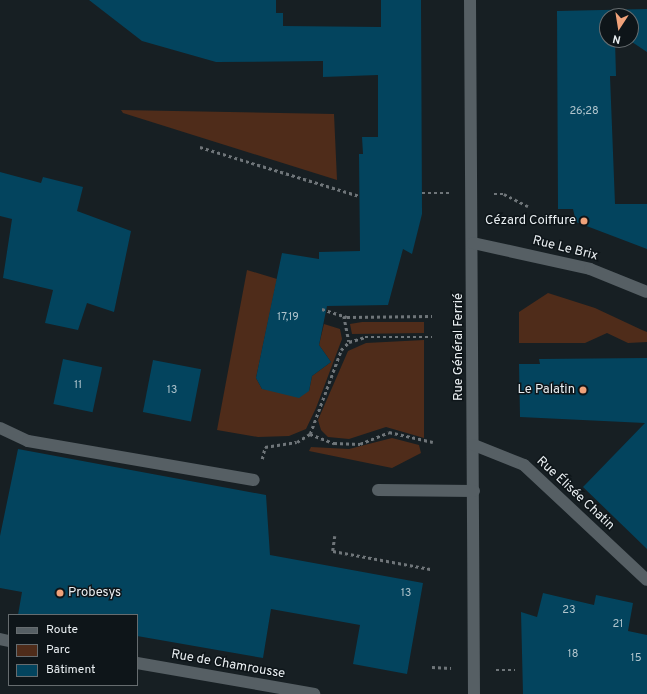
<!DOCTYPE html>
<html>
<head>
<meta charset="utf-8">
<style>
  body { margin:0 }
  #map { position:relative; width:647px; height:694px; overflow:hidden; background:#171f23; font-family:Overpass,sans-serif }
  div>[style] { position:absolute }
  .green>* { inset:0; background:#4f2c1a }
  .building>* { inset:0; background:#03445e; transform-origin:0 0 }
  .path>* { height:2.5px; margin-top:-1.25px; transform-origin:0; background:repeating-linear-gradient(90deg,#6f7579 0 3px,transparent 0 6px) }
  .minor>* { height:12px; margin:-6px; padding:0 6px; transform-origin:6px; border-radius:6px; background:#565f64 }
  .dots>* { width:11px; height:11px; translate:-50% -50%; box-sizing:border-box; border:2px solid #0e1519; border-radius:50% }
  span { translate:-50% -50%; white-space:nowrap; text-align:center; line-height:1.15; -webkit-text-stroke:3px #0e1519; paint-order:stroke }
  .number-label { font-size:11px; color:#b0c4cc }
  .number-label span { -webkit-text-stroke-width:0 }
  .poi-label { font-size:13px; color:#e9eef1 }
  .right { translate:-100% -50%; text-align:right }
  .left { translate:0 -50%; text-align:left }
  .street-label { font-size:13px; color:#e9eef1 }
  .legend { position:absolute; left:8px; top:614px; width:130px; height:72px; box-sizing:border-box; background:#0e1519; border:1px solid #666c6f; margin:0; padding:5px 7px; list-style:none; font-size:12px; color:#e9eef1 }
  .legend li { display:flex; align-items:center; gap:8px; height:20px }
  .legend b { width:20px; border:1px solid #666c6f }
  .north { position:absolute; left:599px; top:8px; width:40px; height:40px; box-sizing:border-box; background:#0e1519; border:1px solid #666c6f; border-radius:50%; rotate:192deg; font-size:11px; font-weight:700; line-height:16px; text-align:center; color:#e9eef1 }
  .north::after { content:''; display:block; margin:auto; width:14px; height:18px; background:#f0a27a; clip-path:polygon(50% 0,100% 100%,50% 72%,0 100%) }
</style>
</head>
<body>
<div id="map">
  <div class="green">
    <i style="clip-path:polygon(121px 110px,334px 114px,337px 180px,123px 113px)"></i>
    <i style="clip-path:polygon(247px 270px,277px 279px,256px 378px,262px 389px,309px 391px,312px 376px,331px 362px,319px 345px,324px 324px,340px 329px,342px 339px,316px 408px,306px 429px,289px 436px,258px 437px,217px 430px)"></i>
    <i style="clip-path:polygon(548px 293px,595px 308px,642px 330px,647px 332px,647px 342px,628px 343px,607px 333px,585px 343px,519px 343px,519px 312px)"></i>
    <i style="clip-path:polygon(362px 322px,424px 322px,424px 333px,352px 334px,350px 324px)"></i>
    <i style="clip-path:polygon(424px 340px,424px 438px,386px 427px,349px 439px,328px 437px,321px 430px,318px 420px,348px 351px,366px 343px)"></i>
    <i style="clip-path:polygon(392px 438px,419px 445px,421px 453px,392px 468px,309px 451px,311px 447px,349px 449px)"></i>
  </div>
  <div class="building">
    <i style="clip-path:polygon(89px 0,276px 0,276px 13px,283px 13px,283px 26px,381px 27px,381px 0,421px 0,422px 214px,412px 254px,403px 249px,388px 305px,327px 306px,319px 345px,331px 362px,312px 376px,309px 391px,299px 398px,262px 389px,256px 378px,282px 253px,319px 259px,319px 252px,360px 251px,359px 154px,363px 154px,362px 137px,378px 137px,378px 75px,323px 77px,323px 61px,216px 62px,142px 41px)"></i>
    <i style="clip-path:polygon(647px 9px,647px 52px,629px 40px,631px 16px,607px 16px,607px 40px,615px 40px,616px 76px,610px 76px,615px 204px,647px 204px,647px 249px,576px 222px,573px 209px,558px 209px,557px 11px)"></i>
    <i style="clip-path:polygon(0 172px,41px 183px,43px 177px,83px 187px,77px 211px,131px 231px,114px 312px,87px 303px,78px 330px,45px 323px,53px 290px,3px 278px,12px 219px,0 216px)"></i>
    <i style="clip-path:polygon(647px 358px,647px 549px,583px 487px,645px 423px,520px 417px,519px 364px,540px 364px,539px 359px)"></i>
    <i style="left:63px;top:359px;width:40px;height:46px;rotate:12deg"></i>
    <i style="left:153px;top:360px;width:49px;height:53px;rotate:11deg"></i>
    <i style="clip-path:polygon(18px 449px,266px 495px,270px 555px,423px 583px,407px 674px,353px 664px,360px 625px,271px 609px,263px 658px,137px 636px,137px 615px,18px 615px,22px 592px,0 588px,0 536px)"></i>
    <i style="clip-path:polygon(543px 593px,594px 605px,596px 595px,633px 603px,628px 631px,647px 635px,647px 694px,523px 694px,521px 612px,537px 617px)"></i>
  </div>
  <div class="path">
    <i style="left:200px;top:147px;width:166px;rotate:17.1deg"></i>
    <i style="left:422px;top:193px;width:27px"></i>
    <i style="left:494px;top:194px;width:10px"></i>
    <i style="left:504px;top:194px;width:27px;rotate:27deg"></i>
    <i style="left:322px;top:309px;width:26px;rotate:18deg"></i>
    <i style="left:347px;top:317px;width:85px;rotate:-0.7deg"></i>
    <i style="left:344px;top:316px;width:26px;rotate:79deg"></i>
    <i style="left:310px;top:434px;width:26px;rotate:21deg"></i>
    <i style="left:334px;top:443px;width:26px;rotate:2deg"></i>
    <i style="left:360px;top:444px;width:31px;rotate:-22deg"></i>
    <i style="left:389px;top:432px;width:45px;rotate:12.8deg"></i>
    <i style="left:262px;top:459px;width:12px;rotate:-76deg"></i>
    <i style="left:265px;top:447px;width:32px;rotate:-9deg"></i>
    <i style="left:297px;top:442px;width:15px;rotate:-32deg"></i>
    <i style="left:310px;top:434px;width:90px;rotate:-69.7deg"></i>
    <i style="left:341px;top:350px;width:11px;rotate:-45deg"></i>
    <i style="left:349px;top:342px;width:17px;rotate:-17deg"></i>
    <i style="left:365px;top:337px;width:67px"></i>
    <i style="left:335px;top:536px;width:15px;rotate:98deg"></i>
    <i style="left:333px;top:551px;width:99px;rotate:10.5deg"></i>
    <i style="left:432px;top:667px;width:19px;rotate:3deg"></i>
    <i style="left:496px;top:670px;width:19px"></i>
  </div>
  <div class="minor">
    <i style="left:470px;top:0;width:694px;rotate:89.67deg"></i>
    <i style="left:473px;top:243px;width:120px;rotate:12.5deg"></i>
    <i style="left:590px;top:269px;width:61px;rotate:22deg"></i>
    <i style="left:0;top:428px;width:31px;rotate:25deg"></i>
    <i style="left:28px;top:441px;width:229px;rotate:9.8deg"></i>
    <i style="left:474px;top:445px;width:54px;rotate:21.8deg"></i>
    <i style="left:524px;top:465px;width:168px;rotate:43.1deg"></i>
    <i style="left:378px;top:490px;width:96px;rotate:0.6deg"></i>
    <i style="left:0;top:639px;width:9px;rotate:13deg"></i>
    <i style="left:137px;top:663px;width:180px;rotate:9.9deg"></i>
  </div>
  <div class="dots">
    <i style="left:584px;top:221px;background:#f0a27a"></i>
    <i style="left:583px;top:390px;background:#f0a27a"></i>
    <i style="left:60px;top:593px;background:#f0a27a"></i>
  </div>
  <div class="number-label">
    <span style="left:584px;top:111px">26;28</span>
    <span style="left:288px;top:317px">17,19</span>
    <span style="left:78px;top:385px">11</span>
    <span style="left:172px;top:390px">13</span>
    <span style="left:406px;top:593px">13</span>
    <span style="left:569px;top:610px">23</span>
    <span style="left:618px;top:624px">21</span>
    <span style="left:573px;top:654px">18</span>
    <span style="left:636px;top:658px">15</span>
  </div>
  <div class="poi-label">
    <span class="right" style="left:576px;top:221px">Cézard Coiffure</span>
    <span class="right" style="left:575px;top:390px">Le Palatin</span>
    <span class="left" style="left:68px;top:593px">Probesys</span>
  </div>
  <div class="street-label">
    <span style="left:565px;top:249px;rotate:14deg">Rue Le Brix</span>
    <span style="left:459px;top:347px;rotate:-90deg">Rue Général Ferrié</span>
    <span style="left:575px;top:494px;rotate:43deg">Rue Élisée Chatin</span>
    <span style="left:228px;top:665px;rotate:10deg">Rue de Chamrousse</span>
  </div>
  <ul class="legend">
  <li><b style="height:5px;background:#565f64"></b>Route</li>
  <li><b style="height:11px;background:#4f2c1a"></b>Parc</li>
  <li><b style="height:11px;background:#03445e"></b>Bâtiment</li>
  </ul>
  <div class="north">N</div>
</div>
</body>
</html>
